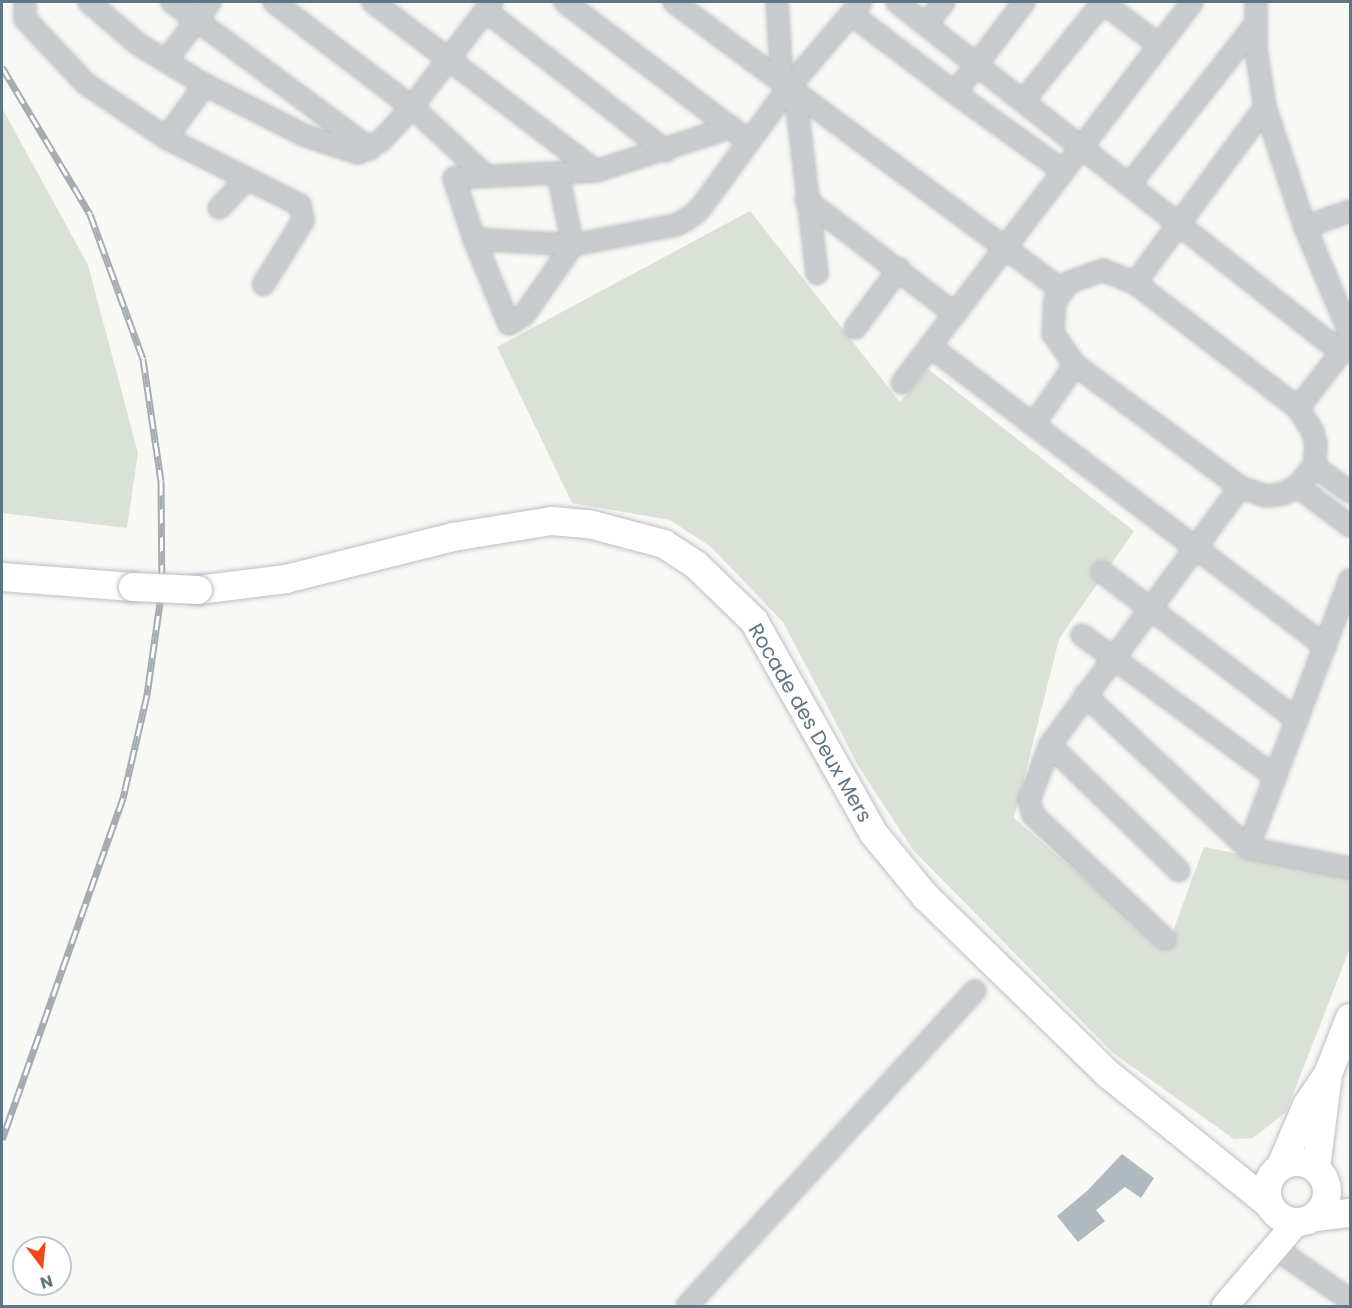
<!DOCTYPE html>
<html>
<head>
<meta charset="utf-8">
<style>
  body { margin:0 }
  #map { position:relative; width:1352px; height:1308px; overflow:hidden; background:#f8f8f5; font-family:Poppins,sans-serif }
  div>[style] { position:absolute }
  .green>* { inset:0; background:#dae1d6 }
  .building>* { inset:0; background:#b0b9bf }
  .roads { filter:drop-shadow(0 0 2px #bbbfc3) drop-shadow(0 0 2px #bbbfc3) }
  .minor>* { height:20px; margin:-10px; padding:0 10px; transform-origin:10px; border-radius:10px; background:#c8cccf }
  .major>* { height:26px; margin:-13px; padding:0 13px; transform-origin:13px; border-radius:13px; background:#fff }
  .highway>* { height:28px; margin:-14px; padding:0 14px; transform-origin:14px; border-radius:14px; background:#fff }
  .highway>.ring { margin:-14px; padding:0; box-sizing:content-box; background:none; border:28px solid #fff; border-radius:50% }
  .rail>* { height:7px; margin-top:-3.5px; transform-origin:0; background:repeating-linear-gradient(90deg,#fff 0 14px,#a5adb3 0 28px); box-sizing:border-box; border-block:2px solid #a5adb3 }
  .bridges { filter:drop-shadow(0 0 2px #babec1) drop-shadow(0 0 2px #babec1) }
  .highway-bridge>* { height:28px; margin:-14px; padding:0 14px; transform-origin:14px; border-radius:14px; background:#fff }
  span { translate:-50% -50%; white-space:nowrap; text-align:center; line-height:1.15; -webkit-text-stroke:6px #fff; paint-order:stroke }
  .street-label { font-size:20px; color:#607583 }
  .frame { position:absolute; inset:0; border:3px solid #607583; pointer-events:none }
  .north { position:absolute; left:12px; top:1236px; width:60px; height:60px; box-sizing:border-box; background:#fff; border:2px solid #bfc8cd; border-radius:50%; rotate:164deg; font-size:16px; font-weight:700; line-height:24px; text-align:center; color:#607583 }
  .north::after { content:''; display:block; margin:auto; width:21px; height:27px; background:#f54619; clip-path:polygon(50% 0,100% 100%,50% 72%,0 100%) }
</style>
</head>
<body>
<div id="map">
  <div class="green">
    <i style="clip-path:polygon(2px 108px,88px 265px,138px 453px,127px 528px,2px 513px)"></i>
    <i style="clip-path:polygon(750px 211px,900px 402px,928px 369px,1134px 531px,1059px 639px,1014px 818px,1166px 950px,1204px 847px,1350px 876px,1350px 948px,1286px 1112px,1253px 1138px,1234px 1139px,1113px 1053px,913px 850px,859px 767px,783px 622px,711px 547px,670px 520px,572px 503px,497px 347px)"></i>
  </div>
  <div class="building">
    <i style="clip-path:polygon(1122px 1154px,1154px 1178px,1141px 1198px,1125px 1187px,1096px 1210px,1105px 1221px,1078px 1242px,1057px 1216px,1087px 1191px)"></i>
  </div>
  <div class="roads">
    <div class="minor">
      <i style="left:25px;top:2px;width:17px;rotate:90deg"></i>
      <i style="left:25px;top:19px;width:88px;rotate:46.8deg"></i>
      <i style="left:85px;top:83px;width:98px;rotate:34.2deg"></i>
      <i style="left:166px;top:138px;width:150px;rotate:26.6deg"></i>
      <i style="left:300px;top:205px;width:16px;rotate:79deg"></i>
      <i style="left:303px;top:221px;width:75px;rotate:122deg"></i>
      <i style="left:89px;top:2px;width:65px;rotate:40.6deg"></i>
      <i style="left:138px;top:44px;width:79px;rotate:31.5deg"></i>
      <i style="left:205px;top:85px;width:113px;rotate:26.8deg"></i>
      <i style="left:306px;top:136px;width:55px;rotate:18.1deg"></i>
      <i style="left:358px;top:153px;width:26px;rotate:-28deg"></i>
      <i style="left:381px;top:141px;width:46px;rotate:-47.6deg"></i>
      <i style="left:412px;top:107px;width:132px;rotate:-52.7deg"></i>
      <i style="left:172px;top:2px;width:247px;rotate:36.5deg"></i>
      <i style="left:274px;top:2px;width:173px;rotate:37.3deg"></i>
      <i style="left:412px;top:107px;width:101px;rotate:43deg"></i>
      <i style="left:373px;top:2px;width:280px;rotate:37.2deg"></i>
      <i style="left:565px;top:2px;width:218px;rotate:37.2deg"></i>
      <i style="left:674px;top:2px;width:483px;rotate:36.6deg"></i>
      <i style="left:777px;top:2px;width:80px;rotate:86.4deg"></i>
      <i style="left:897px;top:2px;width:549px;rotate:38.27deg"></i>
      <i style="left:1328px;top:342px;width:24px;rotate:22deg"></i>
      <i style="left:1102px;top:2px;width:71px;rotate:37deg"></i>
      <i style="left:1256px;top:2px;width:47px;rotate:90deg"></i>
      <i style="left:1256px;top:49px;width:59px;rotate:81.2deg"></i>
      <i style="left:1265px;top:107px;width:126px;rotate:71.6deg"></i>
      <i style="left:1305px;top:227px;width:48px;rotate:-19.6deg"></i>
      <i style="left:486px;top:11px;width:228px;rotate:37.9deg"></i>
      <i style="left:851px;top:14px;width:131px;rotate:37.2deg"></i>
      <i style="left:955px;top:93px;width:114px;rotate:-52.8deg"></i>
      <i style="left:926px;top:25px;width:29px;rotate:-52deg"></i>
      <i style="left:166px;top:61px;width:74px;rotate:-53.3deg"></i>
      <i style="left:795px;top:91px;width:184px;rotate:83.1deg"></i>
      <i style="left:955px;top:93px;width:132px;rotate:35.7deg"></i>
      <i style="left:1024px;top:100px;width:126px;rotate:-51.1deg"></i>
      <i style="left:166px;top:138px;width:66px;rotate:-53.7deg"></i>
      <i style="left:558px;top:175px;width:72px;rotate:77.9deg"></i>
      <i style="left:573px;top:245px;width:85px;rotate:125deg"></i>
      <i style="left:524px;top:315px;width:17px;rotate:149deg"></i>
      <i style="left:509px;top:324px;width:92px;rotate:-112.4deg"></i>
      <i style="left:474px;top:239px;width:64px;rotate:-108.2deg"></i>
      <i style="left:454px;top:178px;width:142px;rotate:-2.8deg"></i>
      <i style="left:596px;top:171px;width:143px;rotate:-17.9deg"></i>
      <i style="left:1129px;top:185px;width:202px;rotate:-51.8deg"></i>
      <i style="left:806px;top:200px;width:188px;rotate:37.4deg"></i>
      <i style="left:219px;top:208px;width:40px;rotate:-46deg"></i>
      <i style="left:1305px;top:227px;width:116px;rotate:67.2deg"></i>
      <i style="left:474px;top:239px;width:99px;rotate:3.5deg"></i>
      <i style="left:573px;top:245px;width:105px;rotate:-11deg"></i>
      <i style="left:676px;top:225px;width:13px;rotate:-29deg"></i>
      <i style="left:687px;top:219px;width:15px;rotate:-37deg"></i>
      <i style="left:699px;top:210px;width:152px;rotate:-53.8deg"></i>
      <i style="left:789px;top:87px;width:111px;rotate:-49.7deg"></i>
      <i style="left:1103px;top:270px;width:35px;rotate:22deg"></i>
      <i style="left:1135px;top:283px;width:205px;rotate:37.5deg"></i>
      <i style="left:1298px;top:408px;width:28px;rotate:58deg"></i>
      <i style="left:1313px;top:432px;width:13px;rotate:77deg"></i>
      <i style="left:1316px;top:445px;width:21px;rotate:95deg"></i>
      <i style="left:1314px;top:466px;width:26px;rotate:130deg"></i>
      <i style="left:1297px;top:486px;width:16px;rotate:150deg"></i>
      <i style="left:1283px;top:494px;width:17px;rotate:173deg"></i>
      <i style="left:1266px;top:496px;width:28px;rotate:-161deg"></i>
      <i style="left:1240px;top:487px;width:205px;rotate:-143.5deg"></i>
      <i style="left:1075px;top:365px;width:38px;rotate:-125deg"></i>
      <i style="left:1053px;top:334px;width:33px;rotate:-87deg"></i>
      <i style="left:1055px;top:301px;width:24px;rotate:-52deg"></i>
      <i style="left:1070px;top:282px;width:35px;rotate:-20deg"></i>
      <i style="left:1135px;top:283px;width:219px;rotate:-53.5deg"></i>
      <i style="left:855px;top:328px;width:74px;rotate:-53.3deg"></i>
      <i style="left:931px;top:347px;width:495px;rotate:37.2deg"></i>
      <i style="left:902px;top:383px;width:479px;rotate:-52.7deg"></i>
      <i style="left:1298px;top:408px;width:73px;rotate:-52.2deg"></i>
      <i style="left:1033px;top:425px;width:73px;rotate:-55deg"></i>
      <i style="left:1314px;top:466px;width:44px;rotate:35.8deg"></i>
      <i style="left:1297px;top:486px;width:66px;rotate:37deg"></i>
      <i style="left:1102px;top:572px;width:245px;rotate:37.2deg"></i>
      <i style="left:1082px;top:635px;width:240px;rotate:36.3deg"></i>
      <i style="left:1085px;top:695px;width:224px;rotate:43.2deg"></i>
      <i style="left:1248px;top:848px;width:104px;rotate:11.1deg"></i>
      <i style="left:1050px;top:745px;width:180px;rotate:44.3deg"></i>
      <i style="left:1248px;top:848px;width:287px;rotate:-69.2deg"></i>
      <i style="left:1165px;top:939px;width:181px;rotate:-136.8deg"></i>
      <i style="left:1033px;top:815px;width:16px;rotate:-105deg"></i>
      <i style="left:1029px;top:800px;width:59px;rotate:-69.1deg"></i>
      <i style="left:1050px;top:745px;width:320px;rotate:-53.6deg"></i>
      <i style="left:1276px;top:1249px;width:90px;rotate:34.6deg"></i>
      <i style="left:687px;top:1306px;width:427px;rotate:-47.6deg"></i>
    </div>
    <div class="major">
      <i style="left:1225px;top:1306px;width:109px;rotate:-49.5deg"></i>
    </div>
    <div class="highway">
      <i style="left:2px;top:577px;width:131px;rotate:4.4deg"></i>
      <i style="left:198px;top:590px;width:89px;rotate:-7.1deg"></i>
      <i style="left:286px;top:579px;width:172px;rotate:-14.1deg"></i>
      <i style="left:453px;top:537px;width:100px;rotate:-9.2deg"></i>
      <i style="left:552px;top:521px;width:37px;rotate:5deg"></i>
      <i style="left:589px;top:524px;width:78px;rotate:14.9deg"></i>
      <i style="left:664px;top:544px;width:38px;rotate:33deg"></i>
      <i style="left:696px;top:565px;width:81px;rotate:44deg"></i>
      <i style="left:754px;top:621px;width:244px;rotate:60.6deg"></i>
      <i style="left:874px;top:834px;width:82px;rotate:50.5deg"></i>
      <i style="left:926px;top:897px;width:254px;rotate:44.2deg"></i>
      <i style="left:1108px;top:1074px;width:207px;rotate:38.9deg"></i>
      <i class="ring" style="left:1267px;top:1162px;width:32px;height:32px"></i>
      <i style="left:1281px;top:1166px;width:66px;rotate:-66.9deg"></i>
      <i style="left:1307px;top:1105px;width:32px;rotate:-56deg"></i>
      <i style="left:1316px;top:1168px;width:95px;rotate:-82.7deg"></i>
      <i style="left:1328px;top:1074px;width:60px;rotate:-68.6deg"></i>
      <i style="left:1316px;top:1217px;width:34px;rotate:-7deg"></i>
    </div>
  </div>
  <div class="rail">
    <i style="left:2px;top:67px;width:171px;rotate:59.1deg"></i>
    <i style="left:90px;top:214px;width:154px;rotate:69.9deg"></i>
    <i style="left:143px;top:359px;width:123px;rotate:81.6deg"></i>
    <i style="left:161px;top:481px;width:107px;rotate:89.5deg"></i>
    <i style="left:162px;top:588px;width:108px;rotate:98deg"></i>
    <i style="left:147px;top:695px;width:106px;rotate:103.1deg"></i>
    <i style="left:123px;top:798px;width:362px;rotate:109.5deg"></i>
  </div>
  <div class="bridges">
    <div class="highway-bridge">
      <i style="left:133px;top:587px;width:65px;rotate:2.6deg"></i>
    </div>
  </div>
  <div class="street-label">
    <span style="left:810px;top:723px;rotate:60deg">Rocade des Deux Mers</span>
  </div>
  <div class="frame"></div>
  <div class="north">N</div>
</div>
</body>
</html>
